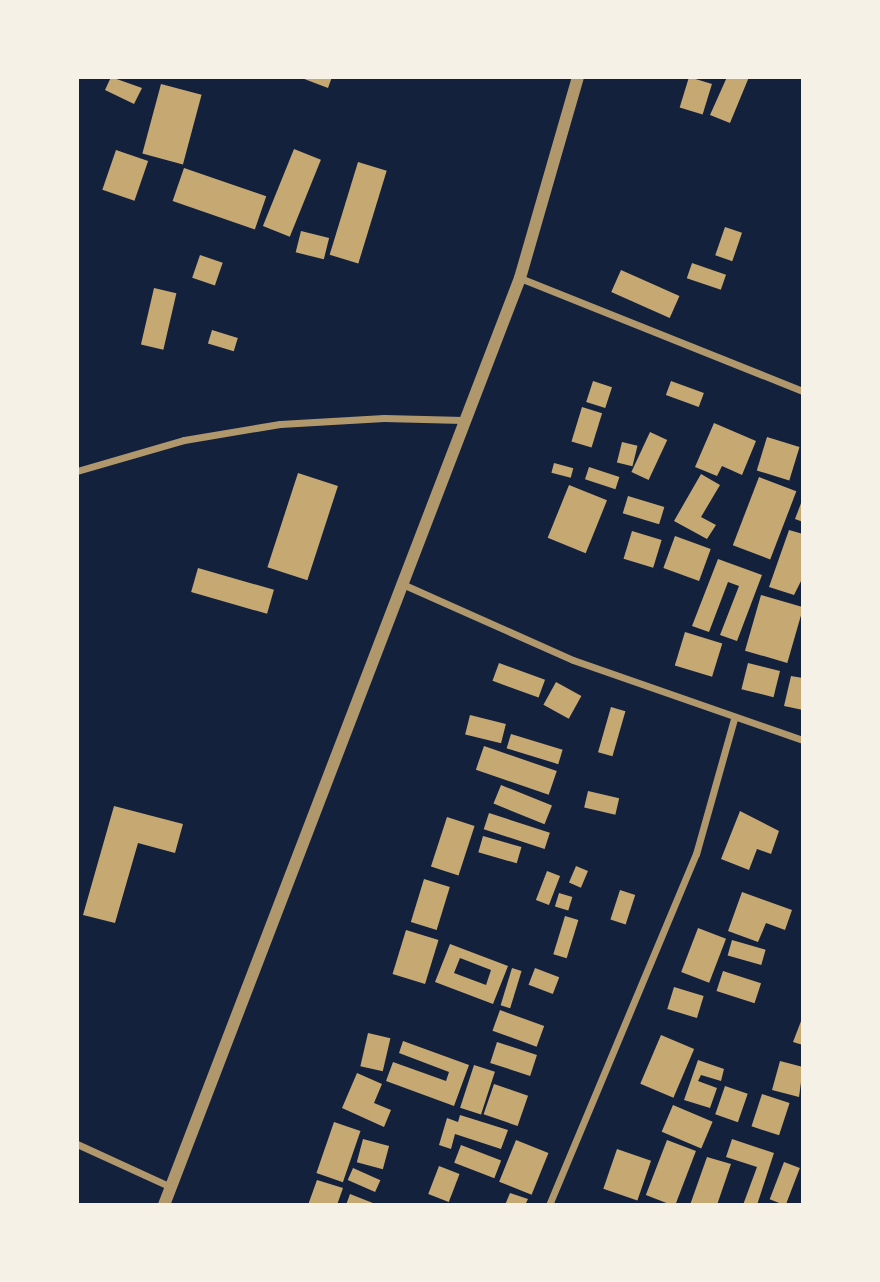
<!DOCTYPE html>
<html>
<head>
<meta charset="utf-8">
<style>
  body { margin:0 }
  #map { position:relative; width:880px; height:1282px; overflow:hidden; background:#14213d; font-family:"Fira Sans",sans-serif }
  div>[style] { position:absolute }
  .building>* { inset:0; background:#c6a872; transform-origin:0 0 }
  .minor>* { height:7px; margin:-3.5px; padding:0 3.5px; transform-origin:3.5px; border-radius:3.5px; background:#b1986c }
  .tertiary>* { height:12px; margin:-6px; padding:0 6px; transform-origin:6px; border-radius:6px; background:#b1986c }
  span { translate:-50% -50%; white-space:nowrap; text-align:center; line-height:1.15; -webkit-text-stroke:5px #f6f1e7; paint-order:stroke }
  .frame { position:absolute; inset:0; border:79px solid #f6f1e7; pointer-events:none }
</style>
</head>
<body>
<div id="map">
  <div class="building">
    <i style="clip-path:polygon(111px 77px,142px 88px,134px 104px,105px 90px)"></i>
    <i style="clip-path:polygon(299px 77px,332px 77px,328px 88px)"></i>
    <i style="left:689px;top:77px;width:24px;height:32px;rotate:17deg"></i>
    <i style="clip-path:polygon(727px 77px,749px 77px,730px 123px,710px 115px)"></i>
    <i style="left:161px;top:84px;width:42px;height:72px;rotate:15deg"></i>
    <i style="left:294px;top:149px;width:29px;height:83px;rotate:22deg"></i>
    <i style="left:116px;top:150px;width:34px;height:42px;rotate:19deg"></i>
    <i style="left:358px;top:162px;width:30px;height:97px;rotate:17deg"></i>
    <i style="left:184px;top:168px;width:87px;height:35px;rotate:19deg"></i>
    <i style="left:725px;top:227px;width:18px;height:30px;rotate:19deg"></i>
    <i style="left:301px;top:231px;width:29px;height:22px;rotate:14deg"></i>
    <i style="left:200px;top:255px;width:24px;height:24px;rotate:19deg"></i>
    <i style="left:692px;top:263px;width:36px;height:16px;rotate:19deg"></i>
    <i style="left:621px;top:270px;width:64px;height:24px;rotate:24deg"></i>
    <i style="left:154px;top:288px;width:23px;height:58px;rotate:13deg"></i>
    <i style="left:212px;top:330px;width:27px;height:14px;rotate:17deg"></i>
    <i style="left:593px;top:381px;width:20px;height:22px;rotate:18deg"></i>
    <i style="left:671px;top:381px;width:35px;height:15px;rotate:20deg"></i>
    <i style="left:582px;top:407px;width:21px;height:36px;rotate:17deg"></i>
    <i style="clip-path:polygon(714px 423px,756px 441px,742px 475px,722px 466px,717px 476px,695px 467px)"></i>
    <i style="left:650px;top:432px;width:19px;height:44px;rotate:25deg"></i>
    <i style="left:767px;top:437px;width:34px;height:35px;rotate:17deg"></i>
    <i style="left:622px;top:442px;width:16px;height:21px;rotate:14deg"></i>
    <i style="left:554px;top:463px;width:20px;height:10px;rotate:15deg"></i>
    <i style="left:589px;top:467px;width:32px;height:13px;rotate:18deg"></i>
    <i style="left:298px;top:473px;width:42px;height:99px;rotate:18deg"></i>
    <i style="clip-path:polygon(701px 474px,720px 485px,701px 517px,716px 525px,707px 539px,674px 521px)"></i>
    <i style="left:759px;top:477px;width:40px;height:73px;rotate:21deg"></i>
    <i style="left:569px;top:485px;width:41px;height:57px;rotate:22deg"></i>
    <i style="left:628px;top:496px;width:38px;height:18px;rotate:17deg"></i>
    <i style="clip-path:polygon(803px 498px,803px 522px,795px 519px)"></i>
    <i style="clip-path:polygon(789px 530px,803px 534px,803px 577px,794px 595px,769px 587px)"></i>
    <i style="left:632px;top:531px;width:31px;height:29px;rotate:17deg"></i>
    <i style="left:675px;top:536px;width:38px;height:34px;rotate:20deg"></i>
    <i style="clip-path:polygon(718px 559px,762px 575px,737px 641px,720px 635px,739px 586px,728px 582px,709px 632px,692px 626px)"></i>
    <i style="left:198px;top:568px;width:79px;height:25px;rotate:16deg"></i>
    <i style="left:761px;top:595px;width:44px;height:58px;rotate:16deg"></i>
    <i style="left:685px;top:632px;width:39px;height:35px;rotate:17deg"></i>
    <i style="left:499px;top:663px;width:49px;height:19px;rotate:20deg"></i>
    <i style="left:748px;top:663px;width:33px;height:27px;rotate:14deg"></i>
    <i style="clip-path:polygon(791px 676px,803px 678px,803px 710px,784px 706px)"></i>
    <i style="left:556px;top:682px;width:29px;height:26px;rotate:29deg"></i>
    <i style="left:611px;top:707px;width:15px;height:47px;rotate:16deg"></i>
    <i style="left:470px;top:715px;width:37px;height:20px;rotate:14deg"></i>
    <i style="left:511px;top:734px;width:54px;height:15px;rotate:17deg"></i>
    <i style="left:484px;top:746px;width:77px;height:25px;rotate:19deg"></i>
    <i style="left:501px;top:785px;width:55px;height:20px;rotate:22deg"></i>
    <i style="left:588px;top:791px;width:32px;height:17px;rotate:13deg"></i>
    <i style="clip-path:polygon(114px 806px,183px 824px,175px 853px,138px 843px,115px 923px,83px 915px)"></i>
    <i style="clip-path:polygon(740px 811px,779px 831px,771px 854px,757px 849px,749px 870px,721px 859px)"></i>
    <i style="left:489px;top:813px;width:64px;height:17px;rotate:18deg"></i>
    <i style="left:447px;top:817px;width:29px;height:52px;rotate:18deg"></i>
    <i style="left:483px;top:836px;width:40px;height:17px;rotate:16deg"></i>
    <i style="left:576px;top:866px;width:13px;height:18px;rotate:23deg"></i>
    <i style="left:547px;top:871px;width:14px;height:31px;rotate:21deg"></i>
    <i style="left:424px;top:879px;width:27px;height:45px;rotate:17deg"></i>
    <i style="left:620px;top:890px;width:16px;height:31px;rotate:18deg"></i>
    <i style="clip-path:polygon(742px 892px,792px 910px,785px 930px,766px 923px,758px 942px,728px 931px)"></i>
    <i style="left:559px;top:893px;width:14px;height:14px;rotate:17deg"></i>
    <i style="left:565px;top:916px;width:14px;height:40px;rotate:17deg"></i>
    <i style="left:698px;top:928px;width:30px;height:47px;rotate:21deg"></i>
    <i style="left:406px;top:930px;width:34px;height:46px;rotate:17deg"></i>
    <i style="left:732px;top:940px;width:35px;height:16px;rotate:16deg"></i>
    <i style="clip-path:polygon(evenodd,450px 944px,508px 966px,493px 1004px,435px 982px,450px 944px,460px 958px,491px 970px,486px 985px,454px 973px,460px 958px)"></i>
    <i style="left:512px;top:968px;width:10px;height:39px;rotate:17deg"></i>
    <i style="left:535px;top:968px;width:26px;height:18px;rotate:21deg"></i>
    <i style="left:723px;top:971px;width:40px;height:21px;rotate:18deg"></i>
    <i style="left:674px;top:987px;width:31px;height:23px;rotate:17deg"></i>
    <i style="left:500px;top:1010px;width:47px;height:22px;rotate:20deg"></i>
    <i style="clip-path:polygon(803px 1016px,803px 1045px,793px 1042px)"></i>
    <i style="left:368px;top:1033px;width:23px;height:34px;rotate:13deg"></i>
    <i style="left:661px;top:1035px;width:36px;height:53px;rotate:23deg"></i>
    <i style="clip-path:polygon(403px 1041px,469px 1065px,454px 1106px,386px 1081px,393px 1062px,446px 1081px,449px 1072px,399px 1053px)"></i>
    <i style="left:497px;top:1042px;width:42px;height:22px;rotate:18deg"></i>
    <i style="clip-path:polygon(698px 1060px,724px 1069px,721px 1081px,701px 1075px,698px 1081px,717px 1088px,710px 1108px,684px 1100px)"></i>
    <i style="clip-path:polygon(780px 1061px,803px 1067px,799px 1097px,772px 1090px)"></i>
    <i style="left:474px;top:1065px;width:22px;height:45px;rotate:18deg"></i>
    <i style="clip-path:polygon(357px 1073px,382px 1084px,374px 1103px,391px 1110px,384px 1127px,342px 1108px)"></i>
    <i style="left:494px;top:1084px;width:36px;height:32px;rotate:19deg"></i>
    <i style="left:725px;top:1086px;width:24px;height:30px;rotate:19deg"></i>
    <i style="left:762px;top:1094px;width:29px;height:34px;rotate:18deg"></i>
    <i style="left:673px;top:1105px;width:43px;height:29px;rotate:23deg"></i>
    <i style="clip-path:polygon(460px 1115px,508px 1130px,501px 1149px,455px 1134px,451px 1149px,439px 1145px,447px 1118px,458px 1122px)"></i>
    <i style="left:334px;top:1122px;width:28px;height:54px;rotate:19deg"></i>
    <i style="left:363px;top:1139px;width:27px;height:24px;rotate:15deg"></i>
    <i style="clip-path:polygon(732px 1139px,774px 1153px,757px 1205px,743px 1205px,757px 1167px,726px 1157px)"></i>
    <i style="left:516px;top:1140px;width:35px;height:45px;rotate:22deg"></i>
    <i style="left:667px;top:1140px;width:31px;height:59px;rotate:21deg"></i>
    <i style="left:461px;top:1145px;width:43px;height:19px;rotate:21deg"></i>
    <i style="left:617px;top:1149px;width:36px;height:42px;rotate:19deg"></i>
    <i style="clip-path:polygon(707px 1157px,731px 1164px,717px 1205px,690px 1205px)"></i>
    <i style="left:784px;top:1162px;width:17px;height:40px;rotate:21deg"></i>
    <i style="left:439px;top:1166px;width:22px;height:30px;rotate:21deg"></i>
    <i style="left:353px;top:1168px;width:30px;height:13px;rotate:24deg"></i>
    <i style="clip-path:polygon(317px 1180px,343px 1188px,337px 1205px,308px 1205px)"></i>
    <i style="clip-path:polygon(510px 1193px,528px 1199px,525px 1205px,505px 1205px)"></i>
    <i style="clip-path:polygon(350px 1194px,378px 1205px,346px 1205px)"></i>
  </div>
  <div class="minor">
    <i style="left:520px;top:278px;width:305px;rotate:21.8deg"></i>
    <i style="left:77px;top:471px;width:111px;rotate:-16.2deg"></i>
    <i style="left:184px;top:440px;width:97px;rotate:-9.5deg"></i>
    <i style="left:280px;top:424px;width:104px;rotate:-3.3deg"></i>
    <i style="left:384px;top:418px;width:79px;rotate:1.5deg"></i>
    <i style="left:400px;top:583px;width:189px;rotate:24deg"></i>
    <i style="left:573px;top:660px;width:244px;rotate:19.2deg"></i>
    <i style="left:77px;top:1144px;width:103px;rotate:24.6deg"></i>
    <i style="left:549px;top:1205px;width:381px;rotate:-67.3deg"></i>
    <i style="left:696px;top:854px;width:140px;rotate:-74.3deg"></i>
  </div>
  <div class="tertiary">
    <i style="left:164px;top:1205px;width:993px;rotate:-68.99deg"></i>
    <i style="left:520px;top:278px;width:209px;rotate:-73.9deg"></i>
  </div>
  <div class="frame"></div>
</div>
</body>
</html>
